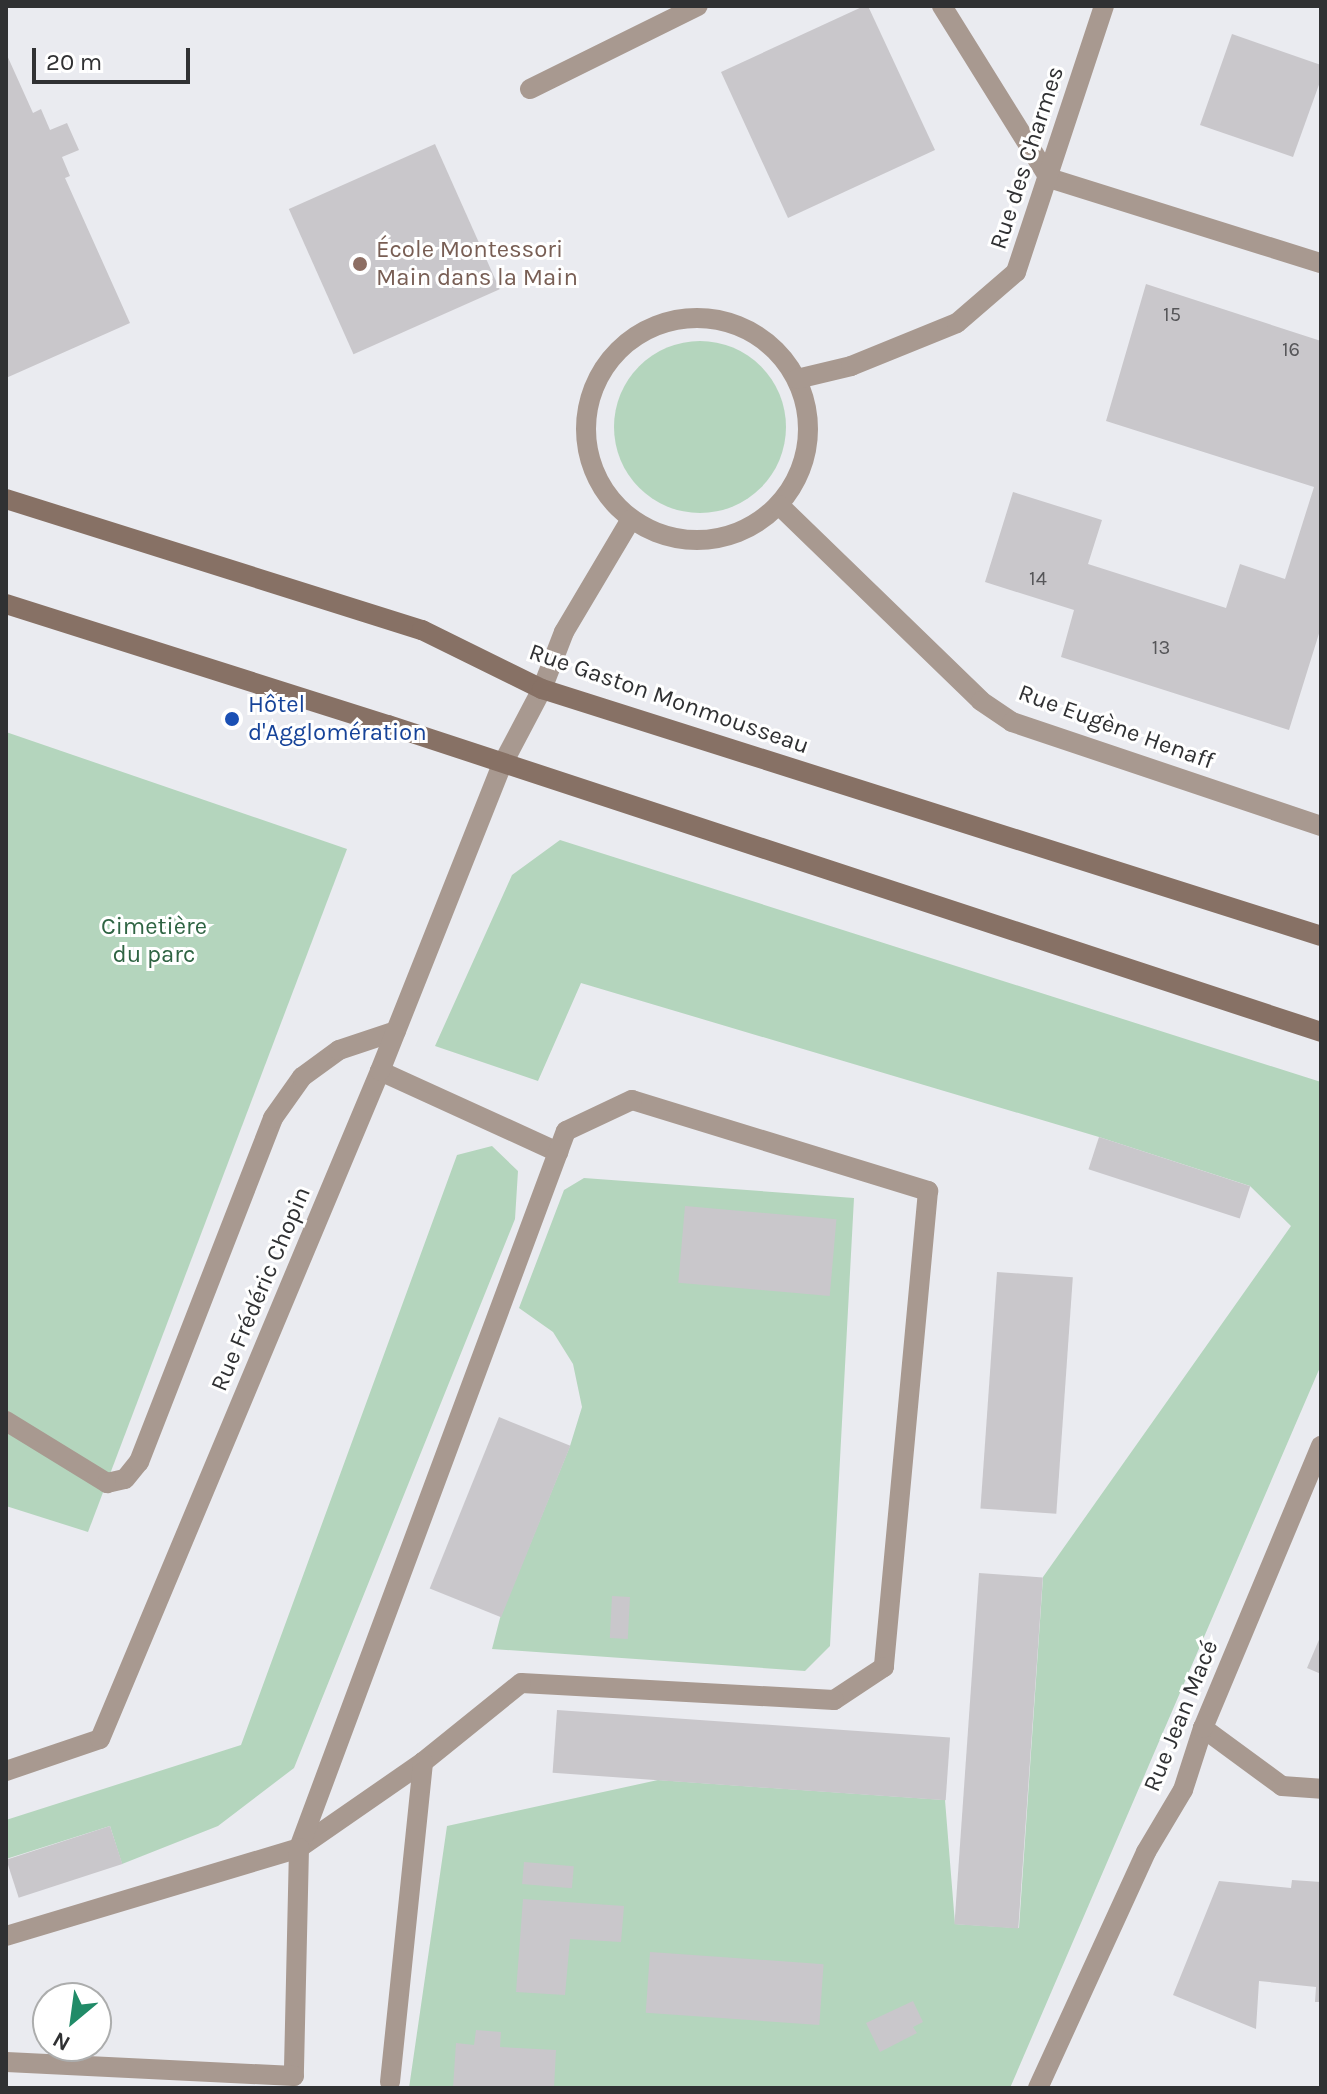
<!DOCTYPE html>
<html>
<head>
<meta charset="utf-8">
<style>
  body { margin:0 }
  #map { position:relative; width:1327px; height:2094px; overflow:hidden; background:#eaebf0; font-family:Karla,sans-serif }
  div>[style] { position:absolute }
  .green>* { inset:0; background:#b4d5bd }
  .round { border-radius:50% }
  .building>* { inset:0; background:#c9c7cb; transform-origin:0 0 }
  .lane>* { height:20px; margin:-10px; padding:0 10px; transform-origin:10px; border-radius:10px; background:#a89990 }
  .street>* { height:20px; margin:-10px; padding:0 10px; transform-origin:10px; border-radius:10px; background:#a89990 }
  .street>.ring { margin:-10px; padding:0; box-sizing:content-box; background:none; border:20px solid #a89990; border-radius:50% }
  .secondary>* { height:20px; margin:-10px; padding:0 10px; transform-origin:10px; border-radius:10px; background:#877165 }
  .dots>* { width:22px; height:22px; translate:-50% -50%; box-sizing:border-box; border:4px solid #fff; border-radius:50% }
  span { translate:-50% -50%; white-space:nowrap; text-align:center; line-height:1.15; -webkit-text-stroke:6px #fff; paint-order:stroke }
  .number-label { font-size:20px; color:#565659 }
  .number-label span { -webkit-text-stroke-width:0 }
  .street-label { font-size:24px; color:#303133 }
  .education-label { font-size:24px; color:#785e54 }
  .left { translate:0 -50%; text-align:left }
  .transit-label { font-size:24px; color:#164399 }
  .park-label { font-size:24px; color:#2f6443 }
  .frame { position:absolute; inset:0; border:8px solid #303133; pointer-events:none }
  .north { position:absolute; left:32px; top:1982px; width:80px; height:80px; box-sizing:border-box; background:#fff; border:2px solid #acadad; border-radius:50%; rotate:209deg; font-size:22px; font-weight:700; line-height:32px; text-align:center; color:#303133 }
  .north::after { content:''; display:block; margin:auto; width:28px; height:36px; background:#218b68; clip-path:polygon(50% 0,100% 100%,50% 72%,0 100%) }
  .scale { position:absolute; left:32px; top:48px; width:158px; height:36px; box-sizing:border-box; border:4px solid #303133; border-top:0; padding-left:10px; font-size:24px; line-height:28px; white-space:nowrap; color:#303133; -webkit-text-stroke:6px #fff; paint-order:stroke }
</style>
</head>
<body>
<div id="map">
  <div class="green">
    <i class="round" style="left:614px;top:341px;width:172px;height:172px"></i>
    <i style="clip-path:polygon(6px 732px,347px 849px,88px 1532px,6px 1506px)"></i>
    <i style="clip-path:polygon(560px 840px,1321px 1082px,1321px 1365px,1010px 2088px,409px 2088px,447px 1826px,658px 1780px,945px 1800px,955px 1924px,1019px 1928px,1043px 1577px,1291px 1226px,1250px 1186px,1099px 1137px,581px 983px,538px 1081px,435px 1046px,512px 875px)"></i>
    <i style="clip-path:polygon(492px 1146px,518px 1171px,515px 1219px,294px 1768px,218px 1826px,122px 1864px,110px 1826px,6px 1859px,6px 1820px,241px 1745px,457px 1155px)"></i>
    <i style="clip-path:polygon(584px 1178px,854px 1198px,830px 1646px,805px 1671px,492px 1649px,500px 1618px,570px 1446px,582px 1407px,573px 1364px,553px 1332px,519px 1308px,564px 1190px)"></i>
  </div>
  <div class="building">
    <i style="clip-path:polygon(864px 6px,868px 6px,935px 150px,788px 218px,721px 72px)"></i>
    <i style="clip-path:polygon(1232px 34px,1321px 65px,1321px 79px,1293px 157px,1200px 125px)"></i>
    <i style="clip-path:polygon(6px 53px,33px 113px,41px 109px,50px 130px,67px 123px,79px 150px,62px 157px,70px 176px,65px 178px,130px 323px,6px 378px)"></i>
    <i style="left:435px;top:144px;width:159px;height:160px;rotate:66deg"></i>
    <i style="clip-path:polygon(1146px 284px,1321px 341px,1321px 627px,1289px 730px,1061px 657px,1074px 610px,985px 582px,1013px 492px,1102px 520px,1088px 564px,1226px 608px,1240px 564px,1285px 579px,1314px 487px,1106px 421px)"></i>
    <i style="left:1099px;top:1137px;width:159px;height:34px;rotate:18deg"></i>
    <i style="left:685px;top:1206px;width:152px;height:77px;rotate:5deg"></i>
    <i style="left:997px;top:1272px;width:76px;height:237px;rotate:4deg"></i>
    <i style="left:499px;top:1417px;width:77px;height:185px;rotate:22deg"></i>
    <i style="left:979px;top:1573px;width:64px;height:352px;rotate:4deg"></i>
    <i style="left:612px;top:1596px;width:18px;height:42px;rotate:3deg"></i>
    <i style="clip-path:polygon(1321px 1635px,1321px 1674px,1307px 1668px)"></i>
    <i style="left:557px;top:1710px;width:394px;height:63px;rotate:4deg"></i>
    <i style="left:110px;top:1826px;width:40px;height:109px;rotate:72deg"></i>
    <i style="left:524px;top:1862px;width:50px;height:22px;rotate:5deg"></i>
    <i style="clip-path:polygon(1292px 1880px,1321px 1882px,1321px 2002px,1315px 2002px,1316px 1987px,1259px 1981px,1256px 2029px,1173px 1995px,1219px 1881px,1291px 1888px)"></i>
    <i style="clip-path:polygon(523px 1899px,624px 1906px,621px 1942px,570px 1939px,565px 1995px,516px 1992px)"></i>
    <i style="left:650px;top:1952px;width:174px;height:61px;rotate:4deg"></i>
    <i style="clip-path:polygon(913px 2001px,923px 2022px,913px 2027px,917px 2033px,880px 2052px,866px 2023px)"></i>
    <i style="clip-path:polygon(476px 2030px,501px 2032px,500px 2047px,556px 2050px,554px 2088px,453px 2088px,456px 2043px,474px 2045px)"></i>
  </div>
  <div class="lane">
    <i style="left:380px;top:1071px;width:196px;rotate:24.5deg"></i>
    <i style="left:632px;top:1100px;width:310px;rotate:17.1deg"></i>
    <i style="left:928px;top:1191px;width:478px;rotate:95.3deg"></i>
    <i style="left:884px;top:1667px;width:60px;rotate:146.6deg"></i>
    <i style="left:834px;top:1700px;width:313px;rotate:-176.9deg"></i>
    <i style="left:521px;top:1683px;width:126px;rotate:141.1deg"></i>
    <i style="left:423px;top:1762px;width:151px;rotate:145.3deg"></i>
    <i style="left:299px;top:1848px;width:765px;rotate:-69.58deg"></i>
    <i style="left:566px;top:1131px;width:73px;rotate:-25.2deg"></i>
    <i style="left:6px;top:1936px;width:306px;rotate:-16.7deg"></i>
    <i style="left:299px;top:1848px;width:228px;rotate:91.3deg"></i>
    <i style="left:294px;top:2076px;width:288px;rotate:-177.2deg"></i>
    <i style="left:390px;top:2082px;width:322px;rotate:-84.1deg"></i>
    <i style="left:1038px;top:2088px;width:260px;rotate:-65.4deg"></i>
    <i style="left:1146px;top:1852px;width:72px;rotate:-59.2deg"></i>
  </div>
  <div class="street">
    <i style="left:942px;top:6px;width:203px;rotate:58.1deg"></i>
    <i style="left:1049px;top:178px;width:285px;rotate:17.4deg"></i>
    <i style="left:530px;top:89px;width:187px;rotate:-26.3deg"></i>
    <i class="ring" style="left:586px;top:318px;width:202px;height:202px"></i>
    <i style="left:797px;top:379px;width:56px;rotate:-13.5deg"></i>
    <i style="left:851px;top:366px;width:114px;rotate:-22.1deg"></i>
    <i style="left:957px;top:323px;width:78px;rotate:-40.8deg"></i>
    <i style="left:1016px;top:272px;width:280px;rotate:-71.7deg"></i>
    <i style="left:779px;top:505px;width:281px;rotate:44.1deg"></i>
    <i style="left:981px;top:701px;width:37px;rotate:34deg"></i>
    <i style="left:1012px;top:722px;width:326px;rotate:18.6deg"></i>
    <i style="left:6px;top:1421px;width:119px;rotate:31.5deg"></i>
    <i style="left:107px;top:1483px;width:18px;rotate:-13deg"></i>
    <i style="left:125px;top:1479px;width:22px;rotate:-51deg"></i>
    <i style="left:139px;top:1462px;width:369px;rotate:-68.7deg"></i>
    <i style="left:273px;top:1118px;width:50px;rotate:-54.7deg"></i>
    <i style="left:302px;top:1077px;width:46px;rotate:-36.1deg"></i>
    <i style="left:339px;top:1050px;width:60px;rotate:-18.4deg"></i>
    <i style="left:1203px;top:1728px;width:98px;rotate:36.3deg"></i>
    <i style="left:1282px;top:1786px;width:39px;rotate:4deg"></i>
    <i style="left:6px;top:1771px;width:99px;rotate:-18.8deg"></i>
    <i style="left:100px;top:1739px;width:724px;rotate:-67.26deg"></i>
    <i style="left:380px;top:1071px;width:329px;rotate:-68.3deg"></i>
    <i style="left:502px;top:765px;width:86px;rotate:-62.2deg"></i>
    <i style="left:542px;top:689px;width:61px;rotate:-68.9deg"></i>
    <i style="left:564px;top:632px;width:131px;rotate:-59.3deg"></i>
    <i style="left:1183px;top:1790px;width:65px;rotate:-72.1deg"></i>
    <i style="left:1203px;top:1728px;width:306px;rotate:-67.3deg"></i>
  </div>
  <div class="secondary">
    <i style="left:6px;top:499px;width:436px;rotate:17.5deg"></i>
    <i style="left:422px;top:630px;width:134px;rotate:26.2deg"></i>
    <i style="left:542px;top:689px;width:817px;rotate:17.59deg"></i>
    <i style="left:6px;top:604px;width:401px;rotate:17.6deg"></i>
    <i style="left:388px;top:725px;width:982px;rotate:18.21deg"></i>
  </div>
  <div class="dots">
    <i style="left:360px;top:264px;background:#8d6e63"></i>
    <i style="left:232px;top:719px;background:#1a4fb4"></i>
  </div>
  <div class="number-label">
    <span style="left:1172px;top:314px">15</span>
    <span style="left:1291px;top:349px">16</span>
    <span style="left:1038px;top:578px">14</span>
    <span style="left:1161px;top:647px">13</span>
  </div>
  <div class="street-label">
    <span style="left:1027px;top:158px;rotate:-72deg">Rue des Charmes</span>
    <span style="left:669px;top:699px;rotate:19deg">Rue Gaston Monmousseau</span>
    <span style="left:1116px;top:727px;rotate:20deg">Rue Eugène Henaff</span>
    <span style="left:261px;top:1289px;rotate:-67deg">Rue Frédéric Chopin</span>
    <span style="left:1181px;top:1716px;rotate:-68deg">Rue Jean Macé</span>
  </div>
  <div class="education-label">
    <span class="left" style="left:376px;top:264px">École Montessori<br>Main dans la Main</span>
  </div>
  <div class="transit-label">
    <span class="left" style="left:248px;top:719px">Hôtel<br>d'Agglomération</span>
  </div>
  <div class="park-label">
    <span style="left:154px;top:941px">Cimetière<br>du parc</span>
  </div>
  <div class="frame"></div>
  <div class="north">N</div>
  <div class="scale">20 m</div>
</div>
</body>
</html>
